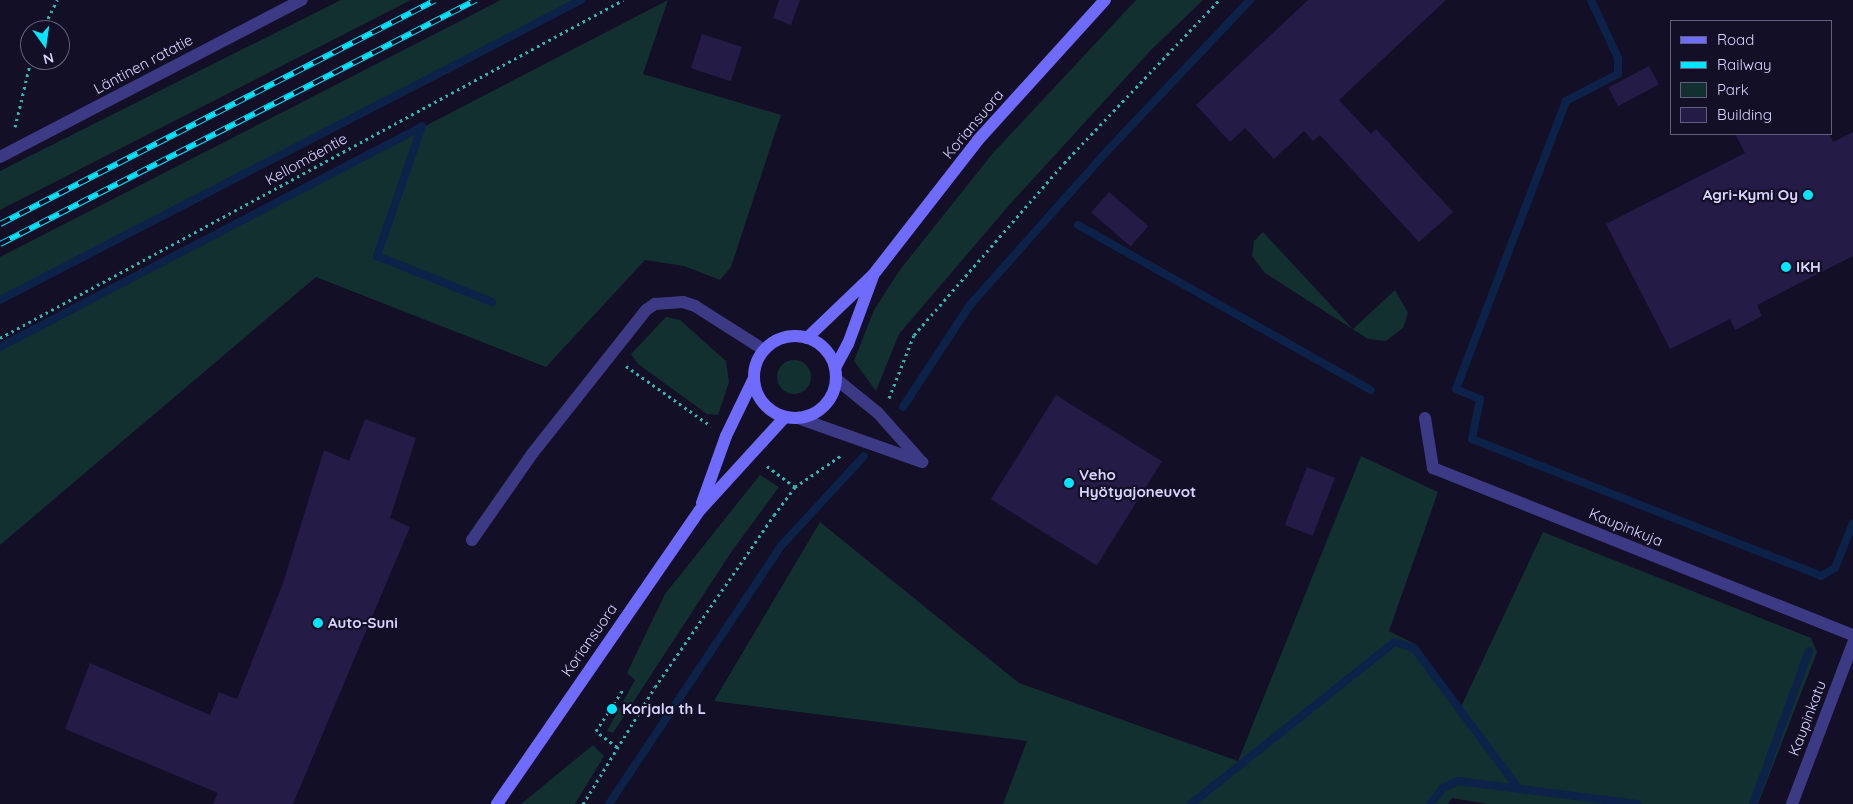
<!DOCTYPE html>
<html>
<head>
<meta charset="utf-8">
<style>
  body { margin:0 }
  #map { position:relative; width:1853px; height:804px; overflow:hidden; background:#130f26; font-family:Quicksand,sans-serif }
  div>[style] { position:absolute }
  .green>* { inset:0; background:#12302f }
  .round { border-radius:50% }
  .stream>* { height:8px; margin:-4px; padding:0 4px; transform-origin:4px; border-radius:4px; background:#0c2248 }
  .building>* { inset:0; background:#241b47; transform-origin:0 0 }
  .path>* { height:3px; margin-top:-1.5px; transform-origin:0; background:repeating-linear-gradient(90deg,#2fb8b0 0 2.5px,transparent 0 6.5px) }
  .street>* { height:12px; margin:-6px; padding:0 6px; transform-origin:6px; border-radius:6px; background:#3d3a85 }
  .secondary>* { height:12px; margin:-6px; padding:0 6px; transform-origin:6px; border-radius:6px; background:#6f6bff }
  .secondary>.ring { margin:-6px; padding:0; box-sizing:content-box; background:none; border:12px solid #6f6bff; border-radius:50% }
  .rail>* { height:5.5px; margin-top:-2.75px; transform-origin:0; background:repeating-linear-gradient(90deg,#130f26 0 11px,#00e5ff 0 22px); box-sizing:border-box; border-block:1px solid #00e5ff }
  .dots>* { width:14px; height:14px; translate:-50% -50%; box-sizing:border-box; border:2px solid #130f26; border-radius:50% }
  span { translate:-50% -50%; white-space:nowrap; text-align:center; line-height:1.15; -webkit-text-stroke:4.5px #130f26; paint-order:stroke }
  .street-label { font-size:15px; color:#d9d4ff }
  .poi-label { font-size:15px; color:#d9d4ff; font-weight:700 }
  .right { translate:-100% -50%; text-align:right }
  .left { translate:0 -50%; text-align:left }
  .legend { position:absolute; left:1670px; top:20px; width:162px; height:115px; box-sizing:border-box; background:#130f26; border:1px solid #625e7d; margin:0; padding:6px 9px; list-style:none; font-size:15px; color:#d9d4ff }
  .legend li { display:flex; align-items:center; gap:10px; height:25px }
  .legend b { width:25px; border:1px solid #625e7d }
  .north { position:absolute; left:20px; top:20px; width:50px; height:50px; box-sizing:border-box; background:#130f26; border:1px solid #625e7d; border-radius:50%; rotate:166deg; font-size:14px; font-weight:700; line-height:20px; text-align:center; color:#d9d4ff }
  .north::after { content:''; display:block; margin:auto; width:18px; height:22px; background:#00e5ff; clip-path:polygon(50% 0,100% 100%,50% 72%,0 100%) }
</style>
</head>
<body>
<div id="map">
  <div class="green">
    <i style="clip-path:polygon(341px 0,411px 0,0 210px,0 171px)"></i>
    <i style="clip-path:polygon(501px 0,579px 0,0 299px,0 257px)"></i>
    <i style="clip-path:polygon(668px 0,643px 74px,781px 115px,731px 267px,720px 280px,684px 266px,645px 260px,546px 367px,316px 277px,0 545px,0 347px)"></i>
    <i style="clip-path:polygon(1136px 0,1203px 0,1151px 50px,1011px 203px,899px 334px,876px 391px,854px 361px,874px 310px,899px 271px,993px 153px)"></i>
    <i style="clip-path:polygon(1263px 232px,1353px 329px,1395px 290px,1408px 313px,1403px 328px,1386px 341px,1368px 339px,1265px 273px,1252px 256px,1254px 241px)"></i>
    <i style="clip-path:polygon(666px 317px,680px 320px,726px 361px,729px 382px,718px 415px,707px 414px,638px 364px,631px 354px)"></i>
    <i class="round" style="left:777px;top:360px;width:34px;height:34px"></i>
    <i style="clip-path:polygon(1361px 456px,1438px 492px,1389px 631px,1417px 645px,1460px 709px,1543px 532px,1811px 638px,1817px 652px,1758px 804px,1487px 804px,1452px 798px,1448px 804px,1003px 804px,1027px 741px,714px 701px,820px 522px,1019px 683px,1238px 761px)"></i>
    <i style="clip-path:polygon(760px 475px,779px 487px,732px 551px,613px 733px,607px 731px,635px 680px,627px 673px,665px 594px)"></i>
    <i style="clip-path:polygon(593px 745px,604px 756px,575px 804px,521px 804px)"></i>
  </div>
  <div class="stream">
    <i style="left:1591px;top:0;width:64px;rotate:65deg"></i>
    <i style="left:1618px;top:58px;width:16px;rotate:90deg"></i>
    <i style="left:1618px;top:74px;width:59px;rotate:152.6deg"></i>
    <i style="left:1566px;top:101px;width:308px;rotate:110.9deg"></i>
    <i style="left:1456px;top:389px;width:26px;rotate:23deg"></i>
    <i style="left:1480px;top:399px;width:41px;rotate:101.3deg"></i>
    <i style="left:1472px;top:439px;width:375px;rotate:21.4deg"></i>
    <i style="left:1821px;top:576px;width:16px;rotate:-30deg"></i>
    <i style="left:1835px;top:568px;width:48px;rotate:-68.2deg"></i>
    <i style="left:1078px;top:225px;width:336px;rotate:29.4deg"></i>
    <i style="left:0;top:300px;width:654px;rotate:-27.31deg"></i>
    <i style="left:0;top:347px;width:476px;rotate:-27.6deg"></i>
    <i style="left:422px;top:126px;width:138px;rotate:109.1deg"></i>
    <i style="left:377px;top:256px;width:124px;rotate:21.8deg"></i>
    <i style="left:903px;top:407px;width:122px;rotate:-56.7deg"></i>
    <i style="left:970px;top:305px;width:212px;rotate:-48.3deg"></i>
    <i style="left:1111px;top:147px;width:202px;rotate:-46.6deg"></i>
    <i style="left:609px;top:804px;width:310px;rotate:-56.3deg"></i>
    <i style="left:781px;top:546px;width:122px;rotate:-47.3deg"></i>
    <i style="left:1191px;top:804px;width:260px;rotate:-38.5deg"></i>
    <i style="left:1395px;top:642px;width:20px;rotate:18deg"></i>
    <i style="left:1414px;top:648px;width:174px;rotate:53.4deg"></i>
    <i style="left:1430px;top:804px;width:21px;rotate:-51deg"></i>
    <i style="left:1443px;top:788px;width:17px;rotate:-25deg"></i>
    <i style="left:1458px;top:781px;width:181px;rotate:7.3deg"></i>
    <i style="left:1753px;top:804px;width:163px;rotate:-69.9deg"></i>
  </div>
  <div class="building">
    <i style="clip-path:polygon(779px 0,800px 0,791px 25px,773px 18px)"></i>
    <i style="clip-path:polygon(1308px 0,1446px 0,1339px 100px,1371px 134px,1376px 129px,1453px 212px,1419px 242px,1320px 135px,1313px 141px,1304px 131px,1274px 159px,1245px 128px,1230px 142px,1196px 105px)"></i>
    <i style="left:702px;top:34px;width:42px;height:36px;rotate:18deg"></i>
    <i style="left:1649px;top:66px;width:21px;height:46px;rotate:62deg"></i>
    <i style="clip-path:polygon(1853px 132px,1853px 256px,1757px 305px,1762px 316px,1735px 330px,1730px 319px,1670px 349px,1606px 224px,1745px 153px,1735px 134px,1829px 134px,1833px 142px)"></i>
    <i style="left:1109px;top:192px;width:52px;height:27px;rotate:41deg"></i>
    <i style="left:1056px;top:395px;width:125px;height:123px;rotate:32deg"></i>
    <i style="clip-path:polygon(365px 419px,416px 438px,390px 518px,410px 527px,293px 804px,213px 804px,218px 793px,65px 729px,90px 663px,210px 715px,219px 692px,237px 699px,283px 583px,324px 450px,349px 461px)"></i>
    <i style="left:1307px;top:467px;width:30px;height:62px;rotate:21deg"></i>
  </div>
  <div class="path">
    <i style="left:42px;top:30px;width:34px;rotate:-63deg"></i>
    <i style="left:15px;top:127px;width:69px;rotate:-76.6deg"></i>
    <i style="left:0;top:338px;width:709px;rotate:-28.48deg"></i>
    <i style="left:626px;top:366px;width:104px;rotate:35.2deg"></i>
    <i style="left:889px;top:398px;width:68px;rotate:-68.4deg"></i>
    <i style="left:914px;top:335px;width:228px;rotate:-48.9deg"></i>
    <i style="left:1064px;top:163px;width:225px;rotate:-46.4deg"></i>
    <i style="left:767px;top:466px;width:35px;rotate:37deg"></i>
    <i style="left:617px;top:747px;width:26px;rotate:-143deg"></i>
    <i style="left:596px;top:731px;width:51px;rotate:-56.9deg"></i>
    <i style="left:583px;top:804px;width:137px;rotate:-58.4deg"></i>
    <i style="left:655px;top:687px;width:209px;rotate:-55.3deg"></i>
    <i style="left:774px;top:515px;width:35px;rotate:-53deg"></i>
    <i style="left:795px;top:487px;width:58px;rotate:-34.5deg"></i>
  </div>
  <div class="street">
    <i style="left:0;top:157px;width:340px;rotate:-27.5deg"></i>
    <i style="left:836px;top:379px;width:54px;rotate:39deg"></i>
    <i style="left:878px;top:413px;width:62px;rotate:48.3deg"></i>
    <i style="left:798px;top:418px;width:132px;rotate:19.5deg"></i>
    <i style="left:1425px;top:418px;width:51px;rotate:80.9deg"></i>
    <i style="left:1433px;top:468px;width:452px;rotate:21.7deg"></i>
    <i style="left:472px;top:540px;width:105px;rotate:-55.1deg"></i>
    <i style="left:532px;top:454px;width:184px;rotate:-51.6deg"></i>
    <i style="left:646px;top:310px;width:11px;rotate:-34deg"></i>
    <i style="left:655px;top:304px;width:28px;rotate:-4deg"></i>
    <i style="left:683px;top:302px;width:13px;rotate:18deg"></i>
    <i style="left:695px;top:306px;width:82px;rotate:32.5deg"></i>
    <i style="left:1792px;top:804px;width:172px;rotate:-69.2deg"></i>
  </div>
  <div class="secondary">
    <i class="ring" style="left:754px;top:336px;width:70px;height:70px"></i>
    <i style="left:807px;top:338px;width:91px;rotate:-43.7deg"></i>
    <i style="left:873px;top:275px;width:171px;rotate:-52.1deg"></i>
    <i style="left:978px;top:140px;width:189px;rotate:-47.8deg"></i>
    <i style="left:835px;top:368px;width:27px;rotate:-62deg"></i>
    <i style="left:848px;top:344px;width:72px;rotate:-69.8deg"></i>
    <i style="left:702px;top:503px;width:71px;rotate:-70.3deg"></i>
    <i style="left:726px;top:436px;width:64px;rotate:-64.2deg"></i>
    <i style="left:497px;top:804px;width:357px;rotate:-55.4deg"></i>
    <i style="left:700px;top:510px;width:126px;rotate:-47.6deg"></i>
  </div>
  <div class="rail">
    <i style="left:0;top:224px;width:489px;rotate:-27.2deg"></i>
    <i style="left:0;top:244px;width:535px;rotate:-27.14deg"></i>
  </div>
  <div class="dots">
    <i style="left:1808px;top:195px;background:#00e5ff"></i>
    <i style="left:1786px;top:267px;background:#00e5ff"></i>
    <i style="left:1069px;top:483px;background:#00e5ff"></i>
    <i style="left:318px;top:623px;background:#00e5ff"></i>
    <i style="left:612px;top:709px;background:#00e5ff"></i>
  </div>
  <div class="street-label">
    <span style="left:143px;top:64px;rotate:-28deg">Läntinen ratatie</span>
    <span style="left:973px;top:124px;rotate:-50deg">Koriansuora</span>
    <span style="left:306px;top:159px;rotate:-29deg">Kellomäentie</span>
    <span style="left:1626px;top:527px;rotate:22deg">Kaupinkuja</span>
    <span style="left:589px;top:640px;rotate:-55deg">Koriansuora</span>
    <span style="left:1807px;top:718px;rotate:-69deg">Kaupinkatu</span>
  </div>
  <div class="poi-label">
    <span class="right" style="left:1798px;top:195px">Agri-Kymi Oy</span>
    <span class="left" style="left:1796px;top:267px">IKH</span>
    <span class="left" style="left:1079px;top:483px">Veho<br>Hyötyajoneuvot</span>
    <span class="left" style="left:328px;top:623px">Auto-Suni</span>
    <span class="left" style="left:622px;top:709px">Korjala th L</span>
  </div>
  <ul class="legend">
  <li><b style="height:6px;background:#6f6bff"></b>Road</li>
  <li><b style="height:6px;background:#00e5ff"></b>Railway</li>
  <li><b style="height:14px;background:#12302f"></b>Park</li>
  <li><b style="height:14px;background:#241b47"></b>Building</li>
  </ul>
  <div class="north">N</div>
</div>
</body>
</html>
